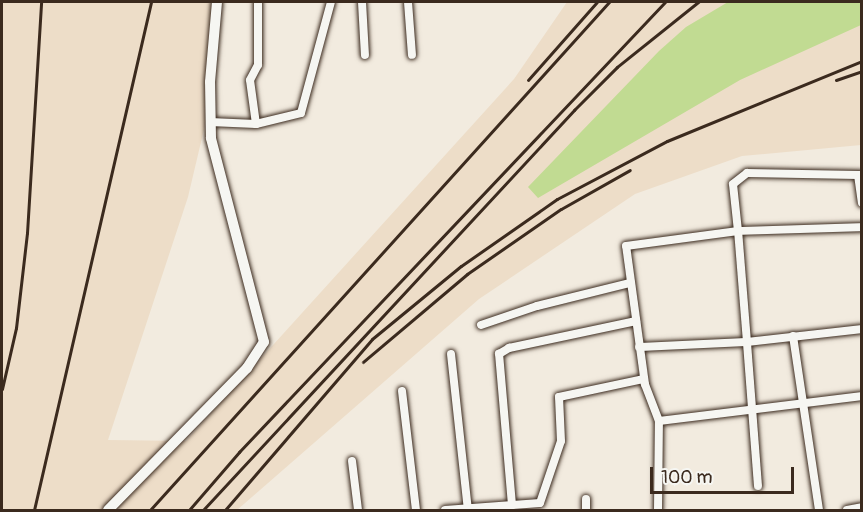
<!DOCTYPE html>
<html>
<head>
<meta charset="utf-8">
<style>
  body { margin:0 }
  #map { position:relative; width:863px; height:512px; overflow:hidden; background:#f2ebdf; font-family:Pangolin,sans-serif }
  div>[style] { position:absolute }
  .built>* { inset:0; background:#edddc8 }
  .green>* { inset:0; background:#c1db92 }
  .roads { filter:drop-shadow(0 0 2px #3b2a1e) drop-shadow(0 0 2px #3b2a1e) }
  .street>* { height:8px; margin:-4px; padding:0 4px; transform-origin:4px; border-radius:4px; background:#f6f6f2 }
  .secondary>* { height:10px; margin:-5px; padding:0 5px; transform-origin:5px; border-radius:5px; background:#f6f6f2 }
  .rail>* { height:3px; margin:-1.5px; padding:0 1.5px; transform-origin:1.5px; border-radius:1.5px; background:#3b2a1e }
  span { translate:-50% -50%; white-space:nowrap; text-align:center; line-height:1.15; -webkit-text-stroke:5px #f6f6f2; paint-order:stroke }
  .frame { position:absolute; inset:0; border:3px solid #3b2a1e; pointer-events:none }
  .scale { position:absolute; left:650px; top:467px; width:144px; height:27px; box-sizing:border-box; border:3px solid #3b2a1e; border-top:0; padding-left:8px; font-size:18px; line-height:21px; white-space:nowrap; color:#3b2a1e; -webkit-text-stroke:4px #f6f6f2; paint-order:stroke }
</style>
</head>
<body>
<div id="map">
  <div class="built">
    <i style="clip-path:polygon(2px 2px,210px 2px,213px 11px,205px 125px,188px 197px,108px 440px,186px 441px,514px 79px,567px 2px,861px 2px,861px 145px,742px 156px,635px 194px,479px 299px,237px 510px,2px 510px)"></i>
  </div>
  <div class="green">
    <i style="clip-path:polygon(728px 2px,861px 2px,861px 25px,740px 80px,538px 198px,528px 187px,659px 51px,686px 27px)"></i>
  </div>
  <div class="roads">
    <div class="street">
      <i style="left:362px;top:2px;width:53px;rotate:86.8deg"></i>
      <i style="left:408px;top:2px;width:53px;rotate:85.7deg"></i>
      <i style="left:210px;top:122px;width:46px;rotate:2.5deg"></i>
      <i style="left:256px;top:124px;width:46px;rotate:-13.7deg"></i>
      <i style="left:301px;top:113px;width:115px;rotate:-74.9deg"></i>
      <i style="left:256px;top:124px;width:44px;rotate:-97.8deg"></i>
      <i style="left:250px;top:80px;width:17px;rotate:-62deg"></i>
      <i style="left:258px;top:65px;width:63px;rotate:-90deg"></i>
      <i style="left:861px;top:175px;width:3px;rotate:180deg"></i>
      <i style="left:858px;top:175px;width:28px;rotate:82deg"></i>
      <i style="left:481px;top:325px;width:59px;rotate:-18.7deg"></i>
      <i style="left:537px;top:306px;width:96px;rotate:-13.9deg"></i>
      <i style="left:793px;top:336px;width:176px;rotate:81.5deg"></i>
      <i style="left:639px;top:347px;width:108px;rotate:-2.7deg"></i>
      <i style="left:747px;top:342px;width:111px;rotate:-94.6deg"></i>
      <i style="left:738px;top:231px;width:124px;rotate:-1.8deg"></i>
      <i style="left:451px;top:354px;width:157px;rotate:83.8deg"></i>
      <i style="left:402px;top:391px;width:120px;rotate:83.3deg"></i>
      <i style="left:659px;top:421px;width:205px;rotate:-7deg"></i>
      <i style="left:352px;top:461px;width:49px;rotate:83deg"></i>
      <i style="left:758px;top:486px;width:144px;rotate:-94.4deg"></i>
      <i style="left:747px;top:342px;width:116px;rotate:-6.4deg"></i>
      <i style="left:586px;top:499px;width:11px;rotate:90deg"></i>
      <i style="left:512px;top:505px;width:152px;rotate:-94.9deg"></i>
      <i style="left:499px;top:354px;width:12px;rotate:-31deg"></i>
      <i style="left:509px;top:348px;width:130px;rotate:-12deg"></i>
      <i style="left:445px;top:510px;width:95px;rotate:-4.2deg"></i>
      <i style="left:540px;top:503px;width:65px;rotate:-71.3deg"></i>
      <i style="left:561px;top:441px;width:44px;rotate:-92.6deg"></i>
      <i style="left:559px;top:397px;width:87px;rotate:-12deg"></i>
      <i style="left:658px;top:510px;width:89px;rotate:-89.4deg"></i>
      <i style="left:659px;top:421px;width:40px;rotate:-111deg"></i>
      <i style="left:645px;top:384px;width:139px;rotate:-97.8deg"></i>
      <i style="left:626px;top:246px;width:113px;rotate:-7.6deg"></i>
      <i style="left:738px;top:231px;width:47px;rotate:-96.1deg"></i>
      <i style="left:733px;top:184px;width:18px;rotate:-38deg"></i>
      <i style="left:747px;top:173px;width:111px;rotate:1deg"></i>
      <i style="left:847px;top:510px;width:15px;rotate:-11deg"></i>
    </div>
    <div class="secondary">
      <i style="left:108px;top:510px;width:199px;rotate:-45.6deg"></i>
      <i style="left:247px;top:368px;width:31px;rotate:-57deg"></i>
      <i style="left:264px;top:342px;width:211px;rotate:-104.6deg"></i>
      <i style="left:211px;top:138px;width:56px;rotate:-91deg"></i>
      <i style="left:210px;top:82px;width:80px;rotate:-85deg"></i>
    </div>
  </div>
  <div class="rail">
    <i style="left:528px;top:80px;width:104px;rotate:-48.5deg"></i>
    <i style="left:836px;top:80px;width:28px;rotate:-19deg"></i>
    <i style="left:363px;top:362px;width:136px;rotate:-40.2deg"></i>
    <i style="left:467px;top:274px;width:114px;rotate:-34.7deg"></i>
    <i style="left:561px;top:209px;width:79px;rotate:-29.5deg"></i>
    <i style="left:2px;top:389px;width:63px;rotate:-77.1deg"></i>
    <i style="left:16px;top:328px;width:96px;rotate:-83.4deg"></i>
    <i style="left:27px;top:233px;width:231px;rotate:-86.5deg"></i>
    <i style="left:34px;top:510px;width:521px;rotate:-77.03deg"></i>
    <i style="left:150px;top:510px;width:685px;rotate:-47.9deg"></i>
    <i style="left:189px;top:510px;width:77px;rotate:-49.2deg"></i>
    <i style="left:239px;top:452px;width:620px;rotate:-46.57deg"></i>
    <i style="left:203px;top:510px;width:546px;rotate:-47.15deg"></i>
    <i style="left:574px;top:110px;width:61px;rotate:-45deg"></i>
    <i style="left:617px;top:67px;width:104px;rotate:-38.7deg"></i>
    <i style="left:225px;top:510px;width:225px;rotate:-49.3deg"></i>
    <i style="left:372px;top:339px;width:115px;rotate:-39.4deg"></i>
    <i style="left:461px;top:266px;width:117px;rotate:-34.9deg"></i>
    <i style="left:557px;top:199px;width:124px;rotate:-27.8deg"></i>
    <i style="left:667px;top:141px;width:211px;rotate:-22.3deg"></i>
  </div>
  <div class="frame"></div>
  <div class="scale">100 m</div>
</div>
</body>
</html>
